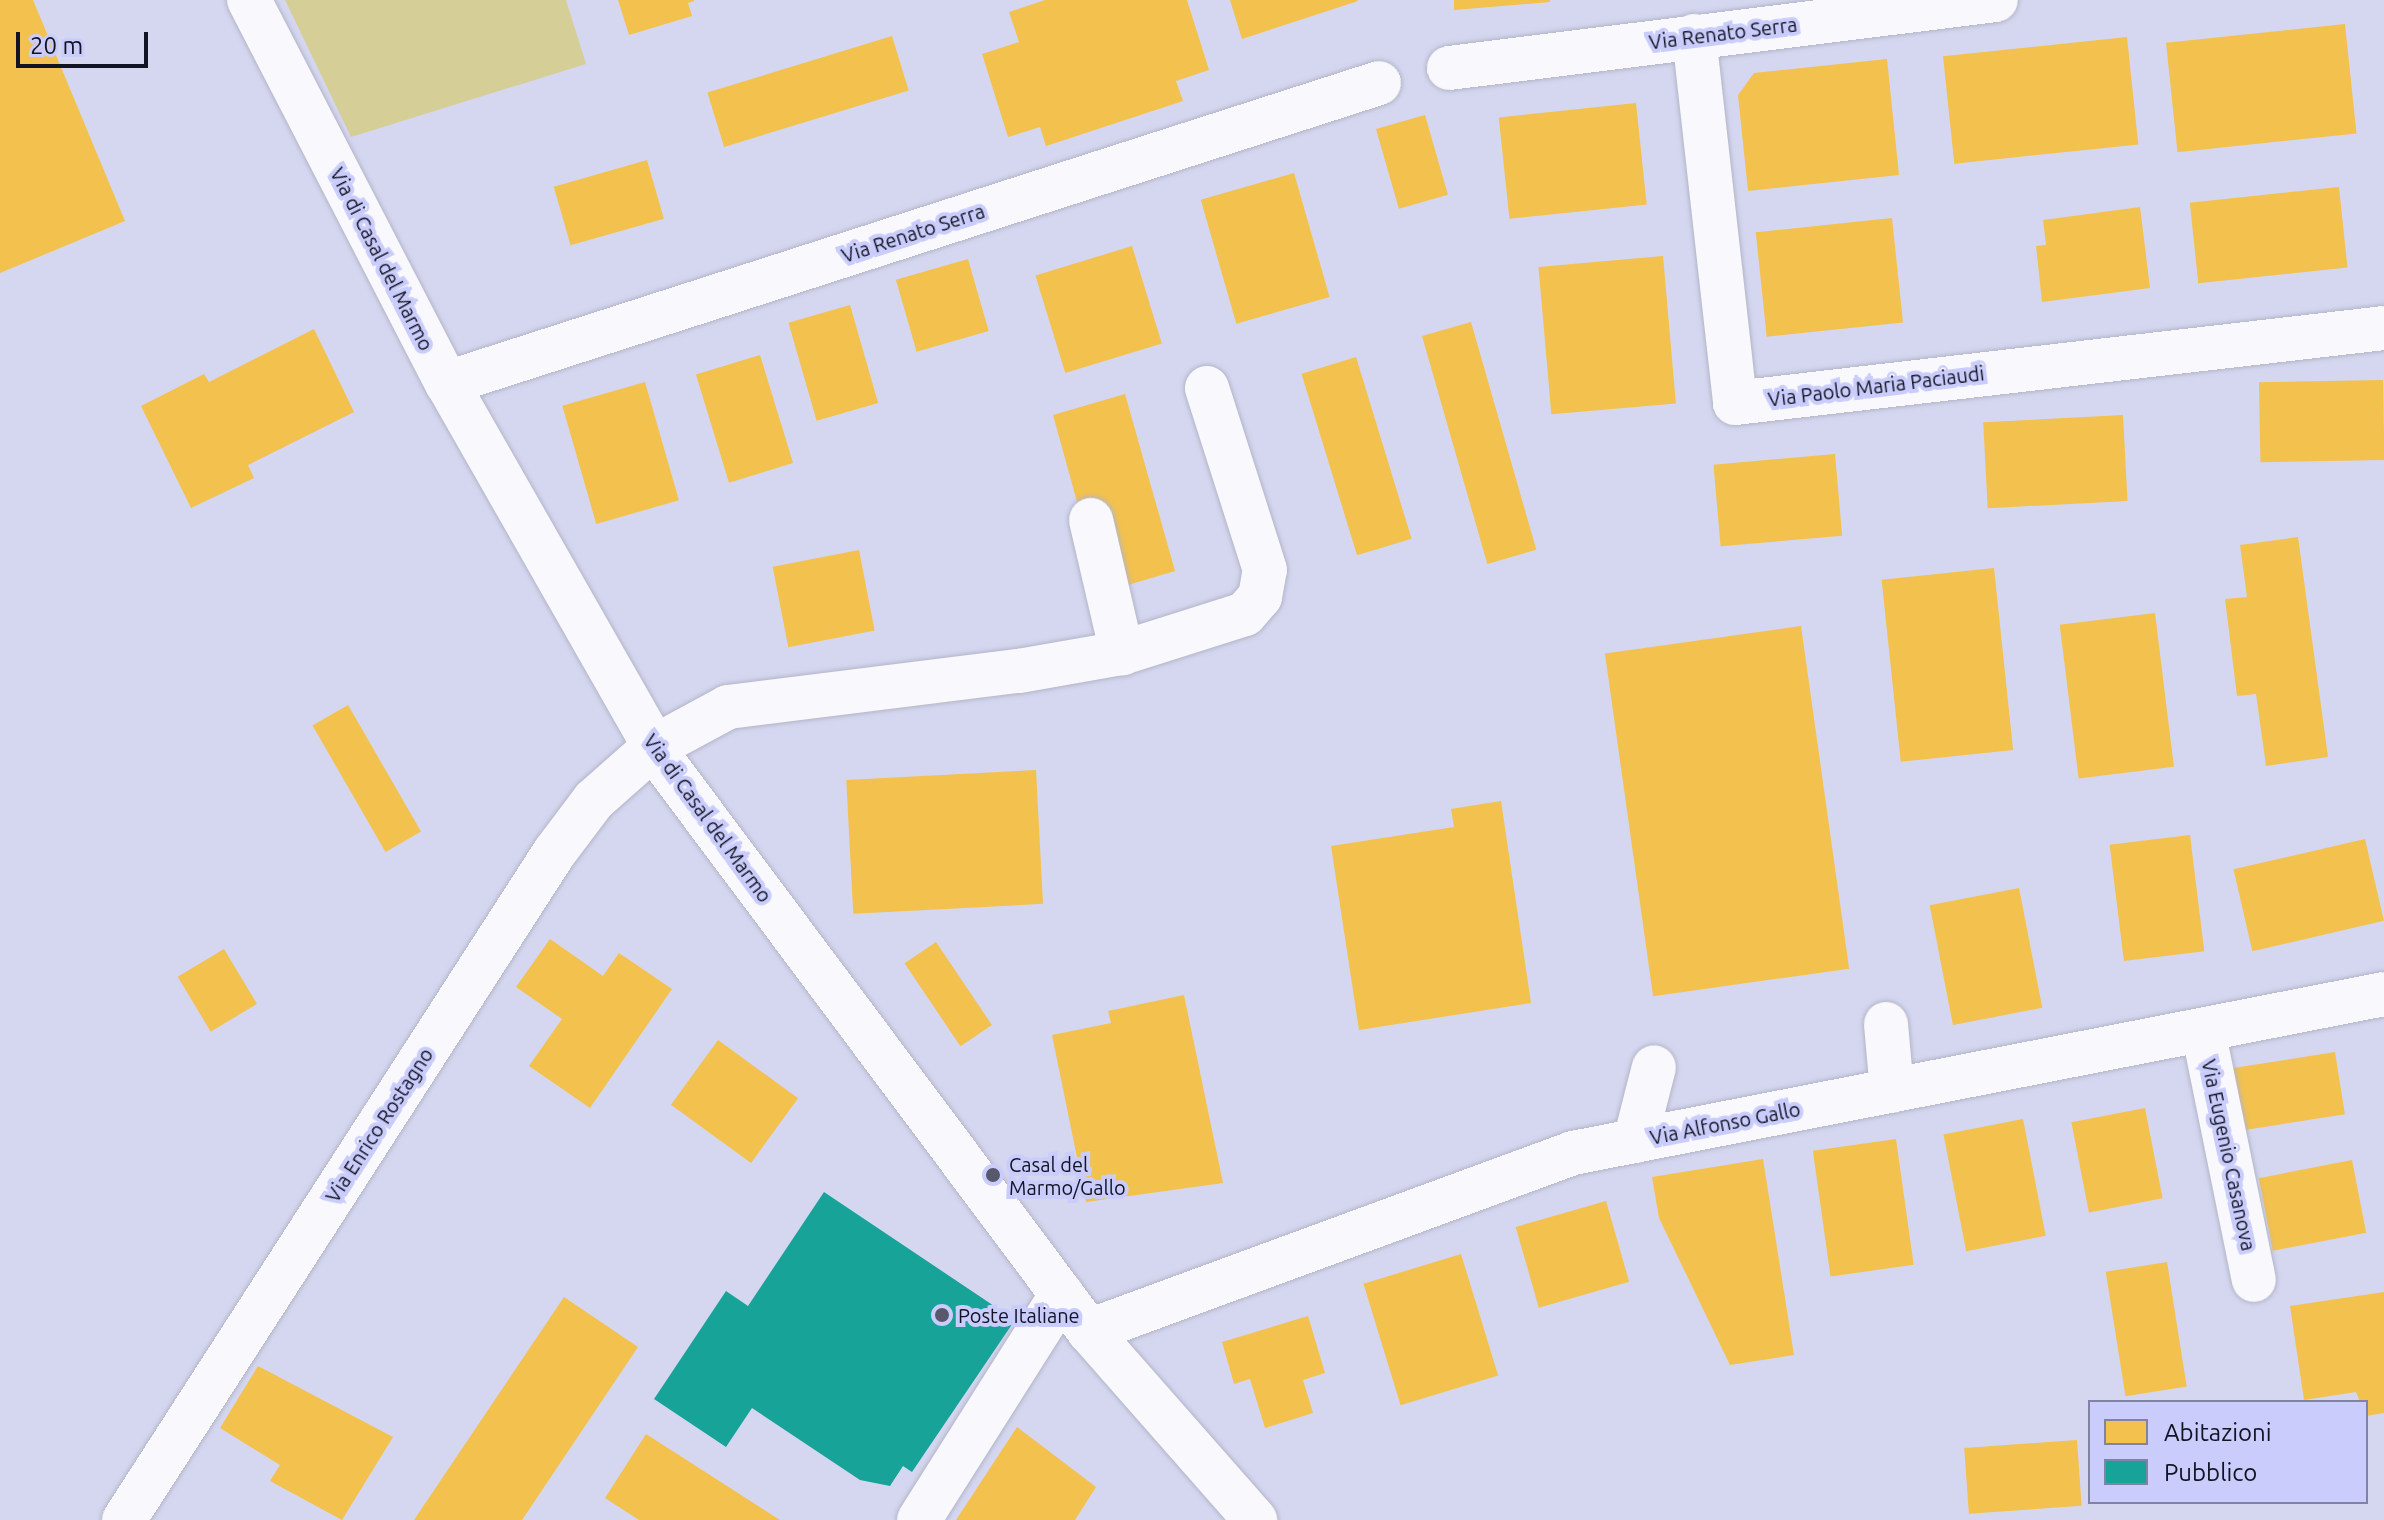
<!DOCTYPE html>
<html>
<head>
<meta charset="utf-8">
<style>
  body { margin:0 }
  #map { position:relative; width:2384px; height:1520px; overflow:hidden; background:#d5d7f0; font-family:Ubuntu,sans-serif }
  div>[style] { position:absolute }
  .green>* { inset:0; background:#d6ce97 }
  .homes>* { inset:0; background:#f2c14e; transform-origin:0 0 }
  .public>* { inset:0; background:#17a398 }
  .roads { filter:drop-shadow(0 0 2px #b3b5c8) drop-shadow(0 0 2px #b3b5c8) }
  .minor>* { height:44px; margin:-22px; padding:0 22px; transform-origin:22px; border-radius:22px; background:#f9f9fd }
  .major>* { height:44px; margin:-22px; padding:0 22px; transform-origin:22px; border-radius:22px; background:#f9f9fd }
  .dots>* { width:22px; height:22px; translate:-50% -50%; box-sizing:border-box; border:4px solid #cacdfb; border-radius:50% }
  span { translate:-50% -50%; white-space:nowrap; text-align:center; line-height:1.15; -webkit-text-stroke:8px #cacdfb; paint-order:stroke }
  .street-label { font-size:20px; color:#131423 }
  .poi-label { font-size:20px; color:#131423 }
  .left { translate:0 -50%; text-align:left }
  .legend { position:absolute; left:2088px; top:1400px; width:280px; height:104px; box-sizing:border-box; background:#cacdfb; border:2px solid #8183a5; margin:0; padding:10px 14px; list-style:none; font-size:24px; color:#131423 }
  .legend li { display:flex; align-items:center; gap:16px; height:40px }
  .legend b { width:40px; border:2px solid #8183a5 }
  .scale { position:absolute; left:16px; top:32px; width:132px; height:36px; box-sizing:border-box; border:4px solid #131423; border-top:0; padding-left:10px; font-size:24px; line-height:28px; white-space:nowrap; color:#131423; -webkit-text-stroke:6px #cacdfb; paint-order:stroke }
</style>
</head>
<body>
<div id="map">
  <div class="green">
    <i style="clip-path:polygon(285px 0,566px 0,586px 64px,351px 137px)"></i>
  </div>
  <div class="homes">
    <i style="clip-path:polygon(0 0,33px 0,125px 221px,0 273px)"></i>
    <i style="clip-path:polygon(618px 0,694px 0,694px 1px,688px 3px,692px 16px,629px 35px)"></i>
    <i style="clip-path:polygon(1045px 0,1187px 0,1209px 70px,1176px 81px,1183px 101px,1046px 146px,1040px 127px,1008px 137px,982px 54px,1019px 42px,1009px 12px)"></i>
    <i style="clip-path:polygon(1230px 0,1357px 0,1358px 1px,1242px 39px)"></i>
    <i style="clip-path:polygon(1454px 0,1550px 0,1550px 2px,1454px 10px)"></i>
    <i style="left:2345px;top:24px;width:110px;height:180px;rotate:84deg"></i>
    <i style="left:892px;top:36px;width:57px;height:193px;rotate:73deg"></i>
    <i style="left:2127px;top:37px;width:108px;height:185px;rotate:84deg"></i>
    <i style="clip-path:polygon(1887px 59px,1899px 175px,1748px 191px,1738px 95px,1754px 73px)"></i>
    <i style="left:1636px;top:103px;width:102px;height:138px;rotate:84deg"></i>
    <i style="left:1425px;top:115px;width:83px;height:51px;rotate:74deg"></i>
    <i style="left:647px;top:160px;width:61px;height:97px;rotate:74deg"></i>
    <i style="left:1294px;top:173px;width:129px;height:97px;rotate:74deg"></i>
    <i style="left:2339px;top:187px;width:81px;height:150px;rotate:84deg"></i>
    <i style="clip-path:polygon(2140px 207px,2150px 288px,2042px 302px,2036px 246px,2046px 245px,2043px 220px)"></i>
    <i style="left:1892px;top:218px;width:105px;height:137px;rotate:84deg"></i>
    <i style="left:1132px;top:246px;width:102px;height:101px;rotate:73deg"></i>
    <i style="left:1663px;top:256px;width:148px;height:125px;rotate:85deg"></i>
    <i style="left:968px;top:259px;width:75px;height:75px;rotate:74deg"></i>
    <i style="left:850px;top:305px;width:102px;height:64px;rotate:74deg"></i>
    <i style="left:1471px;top:322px;width:237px;height:51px;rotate:74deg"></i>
    <i style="clip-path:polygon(314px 329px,354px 412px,248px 465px,254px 478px,191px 508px,141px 406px,204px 374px,209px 382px)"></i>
    <i style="left:760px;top:355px;width:113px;height:67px;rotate:73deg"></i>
    <i style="left:1356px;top:357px;width:190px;height:57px;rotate:73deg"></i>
    <i style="left:2383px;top:380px;width:80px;height:124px;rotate:89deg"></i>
    <i style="left:645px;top:382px;width:123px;height:86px;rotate:74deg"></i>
    <i style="clip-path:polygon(1125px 394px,1175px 571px,1121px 587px,1079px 509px,1053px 415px)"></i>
    <i style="left:2123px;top:415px;width:86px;height:140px;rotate:87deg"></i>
    <i style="left:1835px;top:454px;width:82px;height:122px;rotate:85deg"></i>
    <i style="clip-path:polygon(2298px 537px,2328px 757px,2266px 766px,2256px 694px,2237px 696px,2225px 599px,2247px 597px,2240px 545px)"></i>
    <i style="left:859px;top:550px;width:82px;height:88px;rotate:79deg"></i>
    <i style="left:1994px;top:568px;width:183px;height:113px;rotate:84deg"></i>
    <i style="left:2155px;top:613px;width:155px;height:96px;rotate:83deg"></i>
    <i style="left:1801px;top:626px;width:346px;height:198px;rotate:82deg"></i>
    <i style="left:348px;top:705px;width:146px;height:41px;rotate:60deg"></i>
    <i style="left:1036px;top:770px;width:134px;height:190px;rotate:87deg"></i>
    <i style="clip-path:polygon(1501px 801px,1531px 1003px,1359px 1030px,1331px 846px,1454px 827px,1451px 809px)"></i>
    <i style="left:2190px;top:835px;width:117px;height:81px;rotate:83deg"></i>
    <i style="left:2365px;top:839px;width:84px;height:135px;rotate:77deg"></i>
    <i style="left:2019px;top:888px;width:122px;height:91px;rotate:79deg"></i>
    <i style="clip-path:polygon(550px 939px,603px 976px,619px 953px,672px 989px,590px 1108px,529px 1066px,562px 1019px,516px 987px)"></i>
    <i style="left:936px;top:942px;width:100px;height:38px;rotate:56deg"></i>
    <i style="left:224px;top:949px;width:64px;height:54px;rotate:59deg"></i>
    <i style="clip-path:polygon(1184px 995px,1223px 1183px,1086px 1202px,1052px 1035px,1111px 1023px,1108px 1011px)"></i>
    <i style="left:718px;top:1040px;width:99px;height:80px;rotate:36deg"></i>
    <i style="left:2335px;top:1052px;width:63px;height:103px;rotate:81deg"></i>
    <i style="left:2145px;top:1108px;width:92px;height:75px;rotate:79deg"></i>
    <i style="left:2023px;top:1119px;width:119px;height:81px;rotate:79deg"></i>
    <i style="left:1896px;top:1139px;width:127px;height:84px;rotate:82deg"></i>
    <i style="clip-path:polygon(1763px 1159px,1794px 1355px,1730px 1365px,1659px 1218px,1652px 1177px)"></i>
    <i style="left:2352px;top:1160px;width:74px;height:95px;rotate:79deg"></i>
    <i style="left:1606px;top:1201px;width:84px;height:94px;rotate:74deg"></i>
    <i style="left:1461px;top:1254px;width:127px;height:102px;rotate:73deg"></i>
    <i style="left:2167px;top:1262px;width:126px;height:62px;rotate:81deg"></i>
    <i style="clip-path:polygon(2384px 1292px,2384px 1413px,2366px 1416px,2356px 1392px,2304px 1400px,2290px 1306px)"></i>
    <i style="clip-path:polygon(564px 1297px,638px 1347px,522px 1520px,414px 1520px)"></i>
    <i style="clip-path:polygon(1308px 1316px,1325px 1373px,1303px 1380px,1313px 1413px,1265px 1428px,1250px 1379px,1234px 1384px,1222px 1342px)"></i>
    <i style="clip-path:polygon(258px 1366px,393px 1437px,342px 1520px,270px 1481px,280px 1465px,220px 1428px)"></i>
    <i style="clip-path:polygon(1017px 1427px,1096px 1487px,1075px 1520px,956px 1520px)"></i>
    <i style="clip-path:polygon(646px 1434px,780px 1520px,639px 1520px,605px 1498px)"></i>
    <i style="left:2077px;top:1440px;width:66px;height:113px;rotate:86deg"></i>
  </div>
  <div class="public">
    <i style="clip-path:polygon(824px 1192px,1015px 1320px,912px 1472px,903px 1466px,890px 1486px,860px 1480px,752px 1408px,726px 1447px,654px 1399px,726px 1291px,748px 1306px)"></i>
  </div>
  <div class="roads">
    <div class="minor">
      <i style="left:1694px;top:36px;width:369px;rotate:83.6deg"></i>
      <i style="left:1735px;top:403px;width:653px;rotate:-6.59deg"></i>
      <i style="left:1449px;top:68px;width:551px;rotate:-7.09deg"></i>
      <i style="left:447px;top:383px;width:979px;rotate:-17.84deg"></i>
      <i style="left:1091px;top:520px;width:137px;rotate:76.9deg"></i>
      <i style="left:1886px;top:1024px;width:67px;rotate:84.9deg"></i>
      <i style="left:2203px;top:1030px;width:255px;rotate:78.5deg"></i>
      <i style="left:1635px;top:1141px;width:76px;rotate:-75.6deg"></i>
      <i style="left:1089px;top:1331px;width:516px;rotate:-20.19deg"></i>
      <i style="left:1573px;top:1153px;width:826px;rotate:-11.09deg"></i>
      <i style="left:124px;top:1520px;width:794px;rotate:-57.19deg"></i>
      <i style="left:554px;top:853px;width:66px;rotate:-53deg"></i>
      <i style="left:594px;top:800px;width:80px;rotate:-41.5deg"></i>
      <i style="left:654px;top:747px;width:84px;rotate:-28.4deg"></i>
      <i style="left:728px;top:707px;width:293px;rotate:-7.1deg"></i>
      <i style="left:1019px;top:671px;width:105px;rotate:-9.9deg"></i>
      <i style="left:1122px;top:653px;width:129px;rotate:-17.6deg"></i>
      <i style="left:1245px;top:614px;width:23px;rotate:-49deg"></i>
      <i style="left:1260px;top:597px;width:27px;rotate:-80deg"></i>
      <i style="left:1265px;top:570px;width:191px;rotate:-107.7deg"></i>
      <i style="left:919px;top:1520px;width:267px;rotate:-57.7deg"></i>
    </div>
    <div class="major">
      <i style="left:249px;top:0;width:431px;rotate:62.7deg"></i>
      <i style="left:447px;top:383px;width:434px;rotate:60.3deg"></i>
      <i style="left:662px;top:760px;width:713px;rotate:53.21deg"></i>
      <i style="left:1089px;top:1331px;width:252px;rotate:48.7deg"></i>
    </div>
  </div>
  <div class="dots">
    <i style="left:993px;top:1175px;background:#57586b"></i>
    <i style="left:942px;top:1315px;background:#57586b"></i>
  </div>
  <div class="street-label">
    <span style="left:1723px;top:33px;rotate:-7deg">Via Renato Serra</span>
    <span style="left:913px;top:233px;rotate:-18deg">Via Renato Serra</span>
    <span style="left:382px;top:259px;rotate:63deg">Via di Casal del Marmo</span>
    <span style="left:1876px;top:386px;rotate:-7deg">Via Paolo Maria Paciaudi</span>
    <span style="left:708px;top:818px;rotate:54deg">Via di Casal del Marmo</span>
    <span style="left:1725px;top:1123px;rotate:-11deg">Via Alfonso Gallo</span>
    <span style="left:379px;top:1125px;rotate:-57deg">Via Enrico Rostagno</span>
    <span style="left:2229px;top:1155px;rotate:78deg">Via Eugenio Casanova</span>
  </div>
  <div class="poi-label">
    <span class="left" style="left:1009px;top:1176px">Casal del<br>Marmo/Gallo</span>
    <span class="left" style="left:958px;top:1315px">Poste Italiane</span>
  </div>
  <ul class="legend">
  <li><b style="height:22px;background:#f2c14e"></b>Abitazioni</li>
  <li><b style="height:22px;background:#17a398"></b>Pubblico</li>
  </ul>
  <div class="scale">20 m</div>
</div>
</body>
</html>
